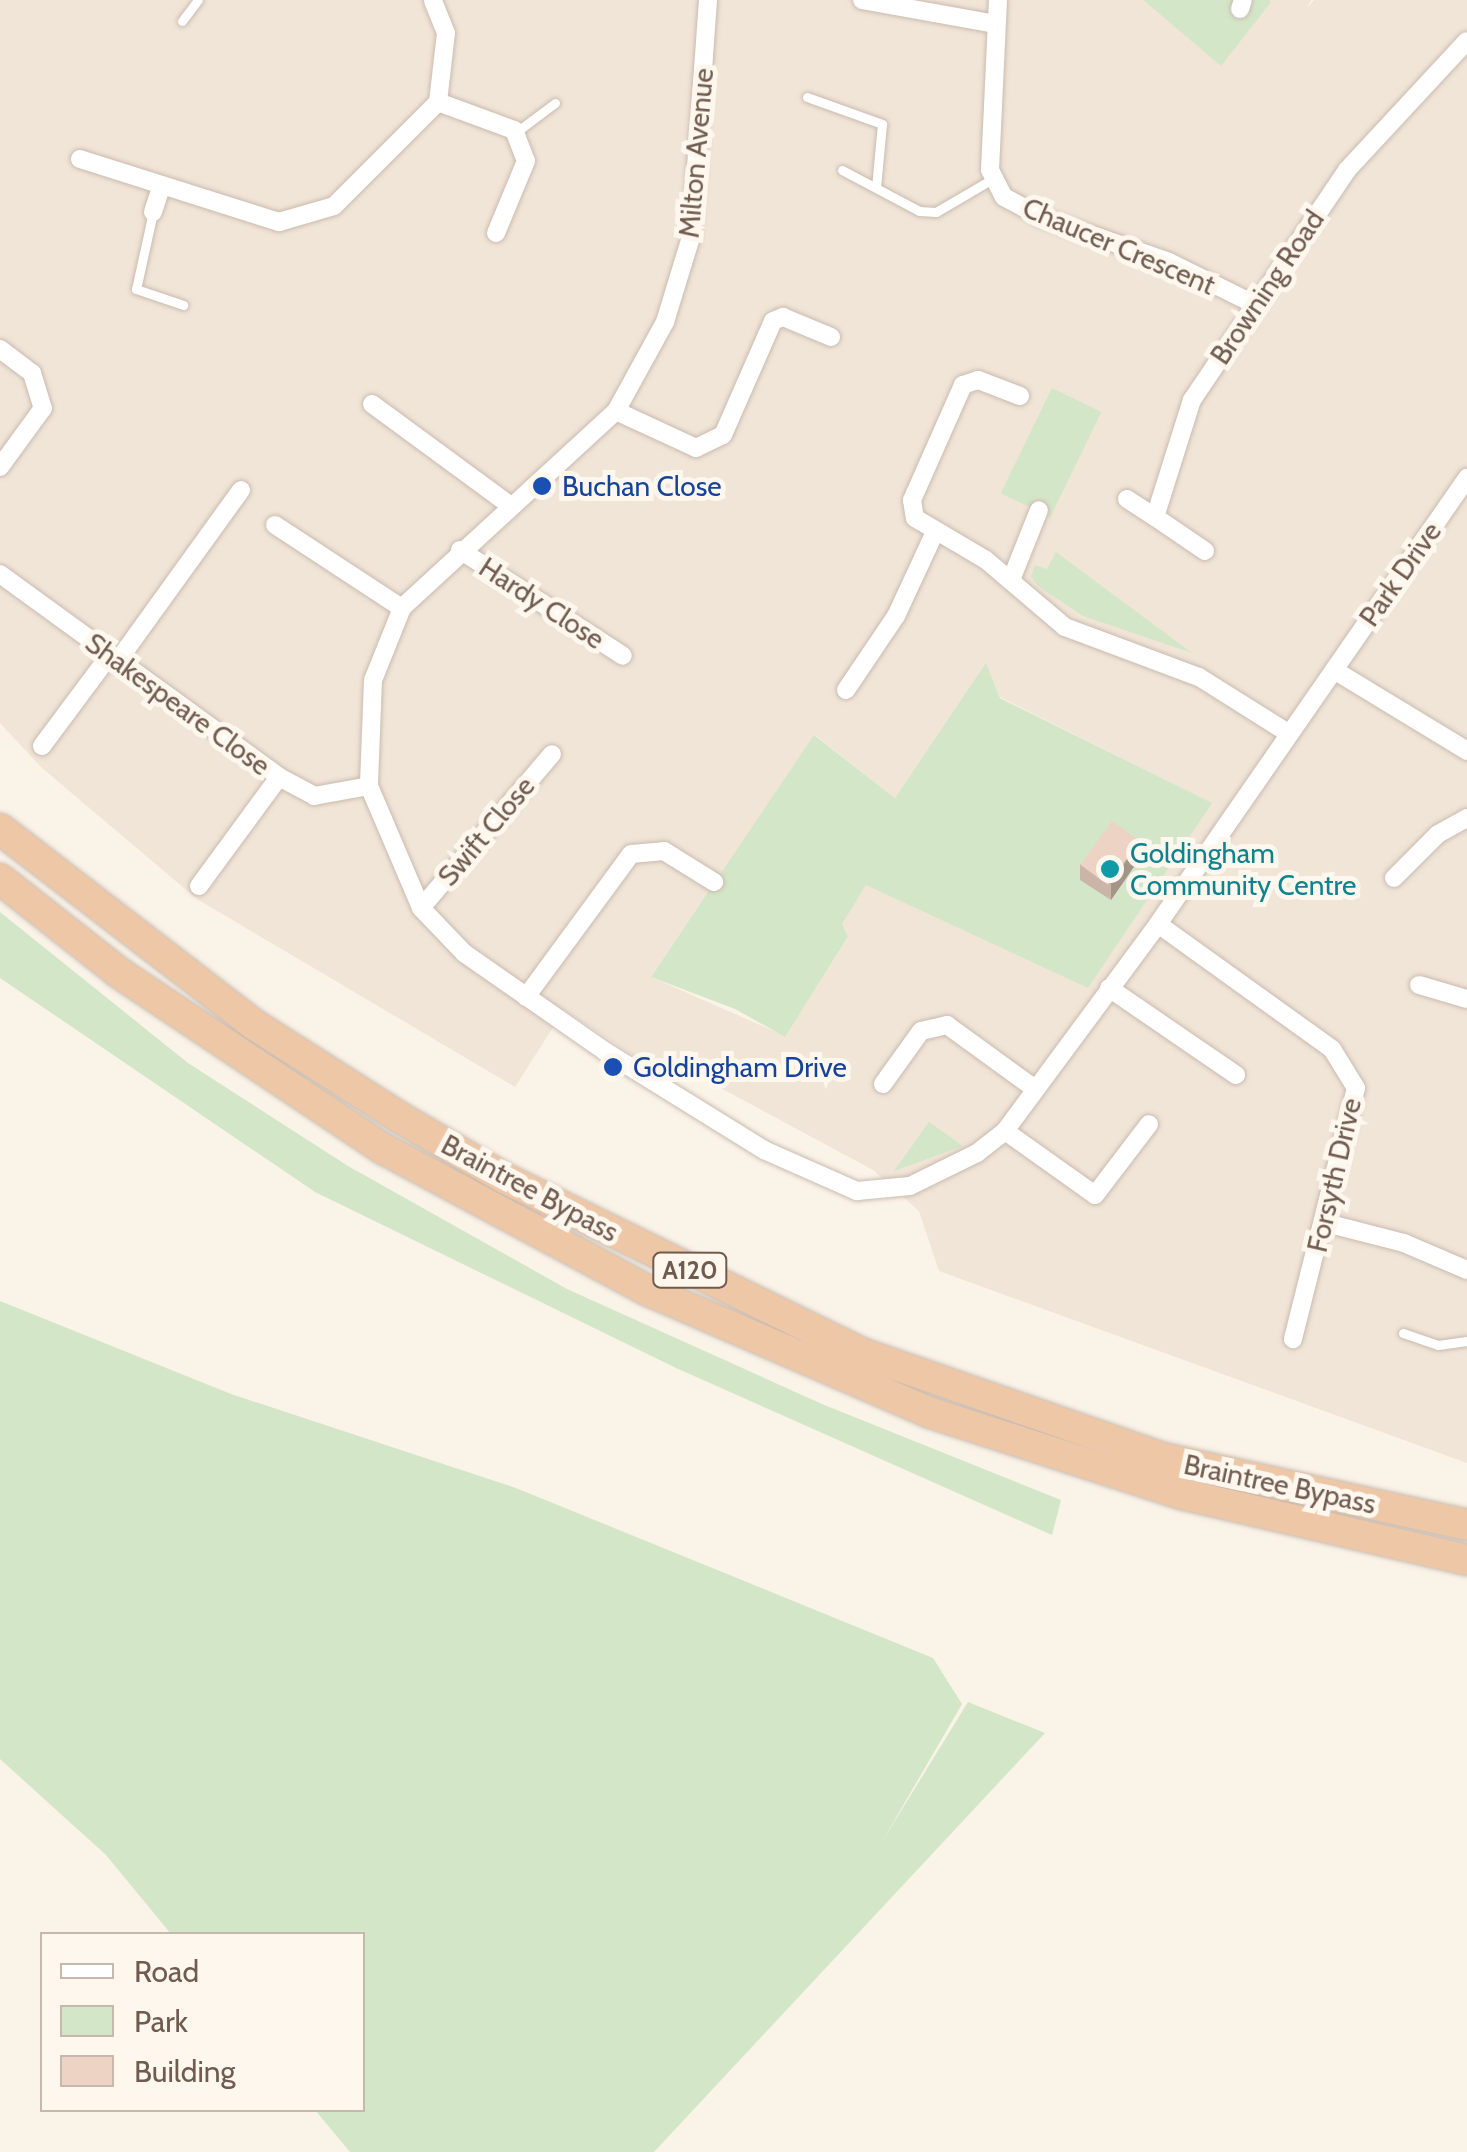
<!DOCTYPE html>
<html>
<head>
<meta charset="utf-8">
<style>
  body { margin:0 }
  #map { position:relative; width:1467px; height:2152px; overflow:hidden; background:#faf3e8; font-family:Cabin,sans-serif }
  div>[style] { position:absolute }
  .residential>* { inset:0; background:#f0e5d7 }
  .green>* { inset:0; background:#d4e6c8; transform-origin:0 0 }
  .roads { filter:drop-shadow(0 0 2px #cabbaf) drop-shadow(0 0 2px #cabbaf) }
  .service>* { height:9px; margin:-4.5px; padding:0 4.5px; transform-origin:4.5px; border-radius:4.5px; background:#fff }
  .minor>* { height:18px; margin:-9px; padding:0 9px; transform-origin:9px; border-radius:9px; background:#fff }
  .trunk>* { height:30px; margin:-15px; padding:0 15px; transform-origin:15px; border-radius:15px; background:#eec7a7 }
  .wall>* { inset:0; background:#cbb5a8 }
  .shaded-wall>* { inset:0; background:#a59488 }
  .building>* { inset:0; background:#ecd3c3; transform-origin:0 0 }
  .dots>* { width:28px; height:28px; translate:-50% -50%; box-sizing:border-box; border:5px solid #fdf7ee; border-radius:50% }
  span { translate:-50% -50%; white-space:nowrap; text-align:center; line-height:1.15; -webkit-text-stroke:10px #fdf7ee; paint-order:stroke }
  .shield-label span { padding:2px 8px; background:#fdf7ee; border:2px solid; border-radius:8px; -webkit-text-stroke-width:0 }
  .shield-label { font-size:25px; color:#705b4f; font-weight:700 }
  .street-label { font-size:28px; color:#705b4f }
  .transit-label { font-size:28px; color:#164399 }
  .left { translate:0 -50%; text-align:left }
  .culture-label { font-size:28px; color:#0d838f }
  .legend { position:absolute; left:40px; top:1932px; width:325px; height:180px; box-sizing:border-box; background:#fdf7ee; border:2px solid #c5b9ae; margin:0; padding:12px 18px; list-style:none; font-size:30px; color:#705b4f }
  .legend li { display:flex; align-items:center; gap:20px; height:50px }
  .legend b { width:50px; border:2px solid #c5b9ae }
</style>
</head>
<body>
<div id="map">
  <div class="residential">
    <i style="clip-path:polygon(evenodd,0 0,1143px 0,1221px 65px,1269px 0,1311px 0,1307px 8px,1314px 0,1467px 0,1467px 1463px,939px 1271px,919px 1211px,873px 1170px,691px 1072px,663px 1075px,564px 1010px,515px 1087px,197px 899px,41px 767px,0 723px,0 0,986px 665px,1000px 697px,1211px 803px,1088px 987px,866px 884px,841px 924px,848px 938px,785px 1036px,651px 977px,815px 735px,895px 798px,986px 665px)"></i>
  </div>
  <div class="green">
    <i style="clip-path:polygon(1143px 0,1269px 0,1271px 2px,1221px 66px)"></i>
    <i style="left:1052px;top:388px;width:55px;height:117px;rotate:26deg"></i>
    <i style="clip-path:polygon(1056px 552px,1192px 653px,1083px 616px,1038px 586px,1031px 576px,1035px 565px,1047px 569px)"></i>
    <i style="clip-path:polygon(986px 663px,1000px 698px,1212px 803px,1088px 988px,866px 885px,842px 924px,848px 937px,785px 1037px,735px 1009px,651px 977px,814px 735px,895px 798px)"></i>
    <i style="clip-path:polygon(0 912px,188px 1063px,348px 1166px,567px 1289px,822px 1404px,1061px 1500px,1052px 1535px,676px 1368px,315px 1192px,0 978px)"></i>
    <i style="clip-path:polygon(929px 1122px,963px 1146px,894px 1171px)"></i>
    <i style="clip-path:polygon(0 1301px,231px 1394px,516px 1488px,933px 1658px,962px 1704px,883px 1840px,968px 1702px,1045px 1733px,654px 2152px,350px 2152px,315px 2110px,362px 2110px,362px 1934px,171px 1934px,106px 1855px,0 1759px)"></i>
  </div>
  <div class="roads">
    <div class="service">
      <i style="left:182px;top:21px;width:26px;rotate:-53deg"></i>
      <i style="left:807px;top:97px;width:80px;rotate:19.8deg"></i>
      <i style="left:882px;top:124px;width:64px;rotate:95.4deg"></i>
      <i style="left:515px;top:133px;width:50px;rotate:-36.9deg"></i>
      <i style="left:842px;top:170px;width:87px;rotate:28deg"></i>
      <i style="left:919px;top:211px;width:17px;rotate:3deg"></i>
      <i style="left:936px;top:212px;width:67px;rotate:-30.4deg"></i>
      <i style="left:153px;top:212px;width:79px;rotate:102.4deg"></i>
      <i style="left:136px;top:289px;width:50px;rotate:18.8deg"></i>
      <i style="left:1403px;top:1333px;width:37px;rotate:19deg"></i>
      <i style="left:1438px;top:1345px;width:29px;rotate:-8deg"></i>
    </div>
    <div class="minor">
      <i style="left:708px;top:0;width:238px;rotate:94.1deg"></i>
      <i style="left:691px;top:237px;width:89px;rotate:107deg"></i>
      <i style="left:665px;top:322px;width:102px;rotate:118.8deg"></i>
      <i style="left:616px;top:411px;width:291px;rotate:137.4deg"></i>
      <i style="left:402px;top:608px;width:78px;rotate:111.9deg"></i>
      <i style="left:373px;top:680px;width:106px;rotate:92.2deg"></i>
      <i style="left:369px;top:786px;width:133px;rotate:66.9deg"></i>
      <i style="left:421px;top:908px;width:62px;rotate:46.3deg"></i>
      <i style="left:464px;top:953px;width:173px;rotate:34.9deg"></i>
      <i style="left:606px;top:1052px;width:186px;rotate:31.8deg"></i>
      <i style="left:764px;top:1150px;width:102px;rotate:23.8deg"></i>
      <i style="left:857px;top:1191px;width:53px;rotate:-5.4deg"></i>
      <i style="left:910px;top:1186px;width:75px;rotate:-26.2deg"></i>
      <i style="left:977px;top:1153px;width:36px;rotate:-38deg"></i>
      <i style="left:1005px;top:1131px;width:257px;rotate:-53.5deg"></i>
      <i style="left:1158px;top:924px;width:543px;rotate:-55.28deg"></i>
      <i style="left:862px;top:0;width:136px;rotate:10.2deg"></i>
      <i style="left:998px;top:0;width:170px;rotate:92.7deg"></i>
      <i style="left:990px;top:170px;width:30px;rotate:63deg"></i>
      <i style="left:1004px;top:197px;width:44px;rotate:28.3deg"></i>
      <i style="left:1043px;top:218px;width:133px;rotate:19.2deg"></i>
      <i style="left:1169px;top:262px;width:93px;rotate:26.3deg"></i>
      <i style="left:1240px;top:9px;width:9px;rotate:-72deg"></i>
      <i style="left:438px;top:102px;width:81px;rotate:20.2deg"></i>
      <i style="left:514px;top:130px;width:33px;rotate:69deg"></i>
      <i style="left:526px;top:161px;width:78px;rotate:112.6deg"></i>
      <i style="left:80px;top:159px;width:209px;rotate:17.6deg"></i>
      <i style="left:279px;top:222px;width:57px;rotate:-16.2deg"></i>
      <i style="left:334px;top:206px;width:147px;rotate:-45deg"></i>
      <i style="left:438px;top:102px;width:69px;rotate:-83.4deg"></i>
      <i style="left:446px;top:33px;width:35px;rotate:-112deg"></i>
      <i style="left:153px;top:212px;width:26px;rotate:-72deg"></i>
      <i style="left:0;top:349px;width:40px;rotate:37deg"></i>
      <i style="left:32px;top:373px;width:37px;rotate:73deg"></i>
      <i style="left:43px;top:408px;width:73px;rotate:126.1deg"></i>
      <i style="left:1020px;top:396px;width:45px;rotate:-159.1deg"></i>
      <i style="left:978px;top:380px;width:16px;rotate:162deg"></i>
      <i style="left:963px;top:385px;width:126px;rotate:113.9deg"></i>
      <i style="left:912px;top:500px;width:18px;rotate:81deg"></i>
      <i style="left:915px;top:518px;width:82px;rotate:30.6deg"></i>
      <i style="left:986px;top:560px;width:104px;rotate:40.3deg"></i>
      <i style="left:1065px;top:627px;width:143px;rotate:20.5deg"></i>
      <i style="left:1199px;top:677px;width:105px;rotate:32.2deg"></i>
      <i style="left:372px;top:404px;width:169px;rotate:36.3deg"></i>
      <i style="left:616px;top:411px;width:88px;rotate:24.8deg"></i>
      <i style="left:696px;top:448px;width:30px;rotate:-26deg"></i>
      <i style="left:723px;top:435px;width:124px;rotate:-66.3deg"></i>
      <i style="left:773px;top:321px;width:11px;rotate:-22deg"></i>
      <i style="left:783px;top:317px;width:52px;rotate:22.6deg"></i>
      <i style="left:1127px;top:499px;width:33px;rotate:33deg"></i>
      <i style="left:275px;top:525px;width:152px;rotate:33.2deg"></i>
      <i style="left:460px;top:550px;width:194px;rotate:33deg"></i>
      <i style="left:1205px;top:551px;width:60px;rotate:-145.8deg"></i>
      <i style="left:1155px;top:517px;width:123px;rotate:-72.5deg"></i>
      <i style="left:1192px;top:400px;width:277px;rotate:-56deg"></i>
      <i style="left:1347px;top:170px;width:176px;rotate:-47.1deg"></i>
      <i style="left:0;top:574px;width:345px;rotate:36deg"></i>
      <i style="left:279px;top:777px;width:40px;rotate:28deg"></i>
      <i style="left:314px;top:796px;width:56px;rotate:-10.3deg"></i>
      <i style="left:1011px;top:580px;width:75px;rotate:-68.2deg"></i>
      <i style="left:117px;top:662px;width:212px;rotate:-54.2deg"></i>
      <i style="left:1334px;top:670px;width:156px;rotate:31.3deg"></i>
      <i style="left:846px;top:690px;width:89px;rotate:-56deg"></i>
      <i style="left:896px;top:616px;width:90px;rotate:-65.1deg"></i>
      <i style="left:42px;top:746px;width:112px;rotate:-53.3deg"></i>
      <i style="left:1394px;top:878px;width:62px;rotate:-45deg"></i>
      <i style="left:1438px;top:834px;width:33px;rotate:-29deg"></i>
      <i style="left:199px;top:886px;width:135px;rotate:-53.7deg"></i>
      <i style="left:421px;top:908px;width:202px;rotate:-49.6deg"></i>
      <i style="left:1158px;top:924px;width:214px;rotate:35.7deg"></i>
      <i style="left:1332px;top:1049px;width:46px;rotate:58.4deg"></i>
      <i style="left:1356px;top:1088px;width:259px;rotate:104.1deg"></i>
      <i style="left:1419px;top:985px;width:50px;rotate:16.3deg"></i>
      <i style="left:1109px;top:988px;width:154px;rotate:34.4deg"></i>
      <i style="left:526px;top:997px;width:177px;rotate:-53.7deg"></i>
      <i style="left:631px;top:854px;width:33px;rotate:-5deg"></i>
      <i style="left:664px;top:851px;width:59px;rotate:31.8deg"></i>
      <i style="left:883px;top:1084px;width:65px;rotate:-54.4deg"></i>
      <i style="left:921px;top:1031px;width:27px;rotate:-13deg"></i>
      <i style="left:947px;top:1025px;width:109px;rotate:36deg"></i>
      <i style="left:1005px;top:1131px;width:110px;rotate:35.4deg"></i>
      <i style="left:1095px;top:1195px;width:89px;rotate:-52.7deg"></i>
      <i style="left:1326px;top:1223px;width:81px;rotate:14.4deg"></i>
      <i style="left:1404px;top:1243px;width:69px;rotate:23.2deg"></i>
    </div>
    <div class="trunk">
      <i style="left:0;top:829px;width:319px;rotate:37.6deg"></i>
      <i style="left:253px;top:1024px;width:173px;rotate:32.5deg"></i>
      <i style="left:399px;top:1117px;width:124px;rotate:30.1deg"></i>
      <i style="left:506px;top:1179px;width:398px;rotate:26.1deg"></i>
      <i style="left:864px;top:1354px;width:317px;rotate:19.2deg"></i>
      <i style="left:1163px;top:1458px;width:311px;rotate:12.4deg"></i>
      <i style="left:0;top:879px;width:150px;rotate:38.2deg"></i>
      <i style="left:118px;top:972px;width:317px;rotate:33.7deg"></i>
      <i style="left:382px;top:1148px;width:303px;rotate:28.2deg"></i>
      <i style="left:649px;top:1291px;width:304px;rotate:23.4deg"></i>
      <i style="left:928px;top:1412px;width:267px;rotate:17.9deg"></i>
      <i style="left:1182px;top:1494px;width:293px;rotate:13deg"></i>
    </div>
  </div>
  <div class="wall">
    <i style="clip-path:polygon(1140px 858px,1111px 900px,1080px 880px,1080px 864px)"></i>
  </div>
  <div class="shaded-wall">
    <i style="clip-path:polygon(1140px 841px,1140px 858px,1111px 900px,1111px 883px)"></i>
  </div>
  <div class="building">
    <i style="left:1112px;top:821px;width:34px;height:54px;rotate:36deg"></i>
  </div>
  <div class="dots">
    <i style="left:542px;top:486px;background:#1a4fb4"></i>
    <i style="left:1110px;top:869px;background:#0f9aa8"></i>
    <i style="left:613px;top:1067px;background:#1a4fb4"></i>
  </div>
  <div class="shield-label">
    <span style="left:690px;top:1270px">A120</span>
  </div>
  <div class="street-label">
    <span style="left:696px;top:153px;rotate:-85deg">Milton Avenue</span>
    <span style="left:1119px;top:246px;rotate:23deg">Chaucer Crescent</span>
    <span style="left:1267px;top:287px;rotate:-56deg">Browning Road</span>
    <span style="left:1400px;top:574px;rotate:-55deg">Park Drive</span>
    <span style="left:542px;top:603px;rotate:33deg">Hardy Close</span>
    <span style="left:178px;top:704px;rotate:36deg">Shakespeare Close</span>
    <span style="left:486px;top:831px;rotate:-50deg">Swift Close</span>
    <span style="left:1334px;top:1175px;rotate:-77deg">Forsyth Drive</span>
    <span style="left:530px;top:1188px;rotate:28deg">Braintree Bypass</span>
    <span style="left:1280px;top:1484px;rotate:12deg">Braintree Bypass</span>
  </div>
  <div class="transit-label">
    <span class="left" style="left:562px;top:486px">Buchan Close</span>
    <span class="left" style="left:633px;top:1067px">Goldingham Drive</span>
  </div>
  <div class="culture-label">
    <span class="left" style="left:1130px;top:869px">Goldingham<br>Community Centre</span>
  </div>
  <ul class="legend">
  <li><b style="height:12px;background:#fff"></b>Road</li>
  <li><b style="height:28px;background:#d4e6c8"></b>Park</li>
  <li><b style="height:28px;background:#ecd3c3"></b>Building</li>
  </ul>
</div>
</body>
</html>
